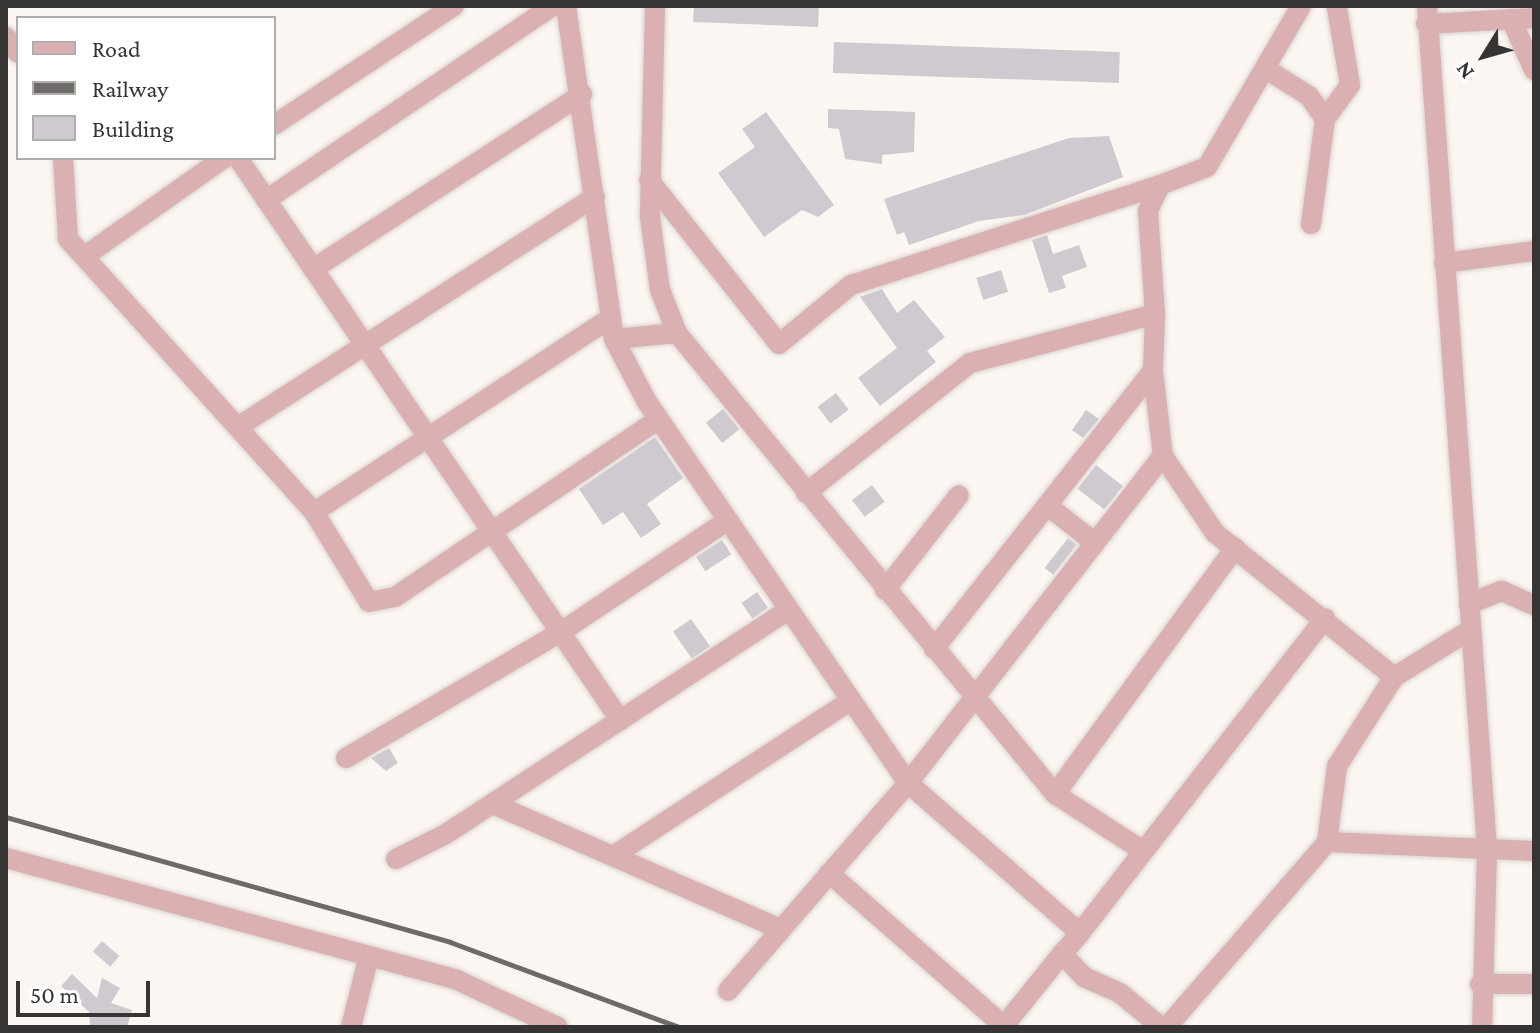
<!DOCTYPE html>
<html>
<head>
<meta charset="utf-8">
<style>
  body { margin:0 }
  #map { position:relative; width:1540px; height:1033px; overflow:hidden; background:#fcf6f2; font-family:"Crimson Pro",serif }
  div>[style] { position:absolute }
  .building>* { inset:0; background:#cfcacf; transform-origin:0 0 }
  .roads { filter:drop-shadow(0 0 2px #d9d3d0) drop-shadow(0 0 2px #d9d3d0) }
  .street>* { height:20px; margin:-10px; padding:0 10px; transform-origin:10px; border-radius:10px; background:#dbb0b2 }
  .rail>* { height:5px; margin:-2.5px; padding:0 2.5px; transform-origin:2.5px; border-radius:2.5px; background:#6d6a67 }
  span { translate:-50% -50%; white-space:nowrap; text-align:center; line-height:1.15; -webkit-text-stroke:8px #fff; paint-order:stroke }
  .frame { position:absolute; inset:0; border:8px solid #373533; pointer-events:none }
  .legend { position:absolute; left:16px; top:16px; width:260px; height:144px; box-sizing:border-box; background:#fff; border:2px solid #afaead; margin:0; padding:10px 14px; list-style:none; font-size:24px; color:#373533 }
  .legend li { display:flex; align-items:center; gap:16px; height:40px }
  .legend b { width:40px; border:2px solid #afaead }
  .north { position:absolute; left:1444px; top:16px; width:80px; height:80px; -webkit-text-stroke:6px #fff; paint-order:stroke; rotate:233deg; font-size:22px; font-weight:700; line-height:32px; text-align:center; color:#373533 }
  .north::after { content:''; display:block; margin:auto; width:28px; height:36px; background:#373533; clip-path:polygon(50% 0,100% 100%,50% 72%,0 100%) }
  .scale { position:absolute; left:16px; top:981px; width:134px; height:36px; box-sizing:border-box; border:4px solid #373533; border-top:0; padding-left:10px; font-size:24px; line-height:28px; white-space:nowrap; color:#373533; -webkit-text-stroke:6px #fff; paint-order:stroke }
</style>
</head>
<body>
<div id="map">
  <div class="building">
    <i style="clip-path:polygon(694px 6px,819px 6px,818px 27px,693px 22px)"></i>
    <i style="left:834px;top:42px;width:286px;height:31px;rotate:2deg"></i>
    <i style="clip-path:polygon(828px 109px,915px 112px,914px 152px,882px 155px,882px 164px,845px 159px,839px 129px,828px 128px)"></i>
    <i style="clip-path:polygon(766px 112px,834px 205px,818px 217px,802px 210px,764px 237px,718px 173px,755px 147px,742px 129px)"></i>
    <i style="clip-path:polygon(1109px 136px,1123px 177px,1024px 215px,979px 221px,909px 245px,904px 232px,897px 235px,884px 199px,1069px 138px)"></i>
    <i style="clip-path:polygon(1047px 235px,1053px 254px,1079px 245px,1087px 267px,1062px 276px,1066px 288px,1049px 293px,1032px 240px)"></i>
    <i style="left:1001px;top:270px;width:23px;height:26px;rotate:72deg"></i>
    <i style="clip-path:polygon(882px 289px,897px 313px,914px 300px,945px 337px,927px 351px,936px 362px,880px 406px,858px 378px,897px 348px,860px 297px)"></i>
    <i style="left:836px;top:393px;width:21px;height:23px;rotate:53deg"></i>
    <i style="left:723px;top:409px;width:26px;height:22px;rotate:51deg"></i>
    <i style="clip-path:polygon(1086px 410px,1099px 419px,1083px 438px,1072px 430px)"></i>
    <i style="clip-path:polygon(655px 437px,683px 478px,647px 504px,661px 524px,641px 538px,623px 512px,603px 525px,579px 489px)"></i>
    <i style="left:1096px;top:465px;width:34px;height:30px;rotate:38deg"></i>
    <i style="left:872px;top:485px;width:21px;height:25px;rotate:53deg"></i>
    <i style="left:1068px;top:538px;width:11px;height:38px;rotate:38deg"></i>
    <i style="left:722px;top:540px;width:17px;height:31px;rotate:57deg"></i>
    <i style="left:757px;top:592px;width:19px;height:19px;rotate:55deg"></i>
    <i style="left:691px;top:619px;width:33px;height:22px;rotate:55deg"></i>
    <i style="clip-path:polygon(389px 748px,398px 763px,386px 771px,371px 758px)"></i>
    <i style="left:102px;top:941px;width:23px;height:14px;rotate:41deg"></i>
    <i style="clip-path:polygon(72px 974px,97px 998px,102px 978px,120px 988px,111px 1003px,132px 1010px,127px 1027px,90px 1027px,89px 1012px,61px 986px)"></i>
  </div>
  <div class="roads">
    <div class="street">
      <i style="left:566px;top:6px;width:336px;rotate:81.8deg"></i>
      <i style="left:614px;top:339px;width:71px;rotate:62.4deg"></i>
      <i style="left:647px;top:402px;width:462px;rotate:55.6deg"></i>
      <i style="left:908px;top:783px;width:275px;rotate:130.9deg"></i>
      <i style="left:655px;top:6px;width:211px;rotate:91.4deg"></i>
      <i style="left:650px;top:217px;width:74px;rotate:82.2deg"></i>
      <i style="left:660px;top:290px;width:46px;rotate:68.4deg"></i>
      <i style="left:1427px;top:6px;width:846px;rotate:85.93deg"></i>
      <i style="left:1487px;top:850px;width:177px;rotate:91.6deg"></i>
      <i style="left:1511px;top:19px;width:56px;rotate:65.7deg"></i>
      <i style="left:1426px;top:24px;width:108px;rotate:-3.2deg"></i>
      <i style="left:6px;top:37px;width:20px;rotate:53deg"></i>
      <i style="left:1266px;top:69px;width:51px;rotate:32.1deg"></i>
      <i style="left:1309px;top:96px;width:28px;rotate:55deg"></i>
      <i style="left:1325px;top:119px;width:106px;rotate:97.6deg"></i>
      <i style="left:1325px;top:119px;width:42px;rotate:-53.7deg"></i>
      <i style="left:1350px;top:85px;width:78px;rotate:-99.6deg"></i>
      <i style="left:274px;top:125px;width:216px;rotate:-33.5deg"></i>
      <i style="left:63px;top:158px;width:81px;rotate:86.5deg"></i>
      <i style="left:68px;top:239px;width:367px;rotate:48deg"></i>
      <i style="left:314px;top:512px;width:105px;rotate:58.6deg"></i>
      <i style="left:369px;top:602px;width:26px;rotate:-11deg"></i>
      <i style="left:395px;top:597px;width:318px;rotate:-34deg"></i>
      <i style="left:238px;top:158px;width:680px;rotate:55.8deg"></i>
      <i style="left:649px;top:180px;width:209px;rotate:51.6deg"></i>
      <i style="left:779px;top:344px;width:93px;rotate:-39.3deg"></i>
      <i style="left:851px;top:285px;width:325px;rotate:-17.9deg"></i>
      <i style="left:1160px;top:185px;width:29px;rotate:115deg"></i>
      <i style="left:1148px;top:211px;width:103px;rotate:86.1deg"></i>
      <i style="left:1160px;top:185px;width:50px;rotate:-21deg"></i>
      <i style="left:1207px;top:167px;width:186px;rotate:-59.7deg"></i>
      <i style="left:266px;top:200px;width:346px;rotate:-34.1deg"></i>
      <i style="left:85px;top:256px;width:170px;rotate:-35.2deg"></i>
      <i style="left:1444px;top:263px;width:91px;rotate:-7.6deg"></i>
      <i style="left:313px;top:269px;width:321px;rotate:-33deg"></i>
      <i style="left:614px;top:339px;width:63px;rotate:-5.4deg"></i>
      <i style="left:677px;top:333px;width:596px;rotate:50.65deg"></i>
      <i style="left:1055px;top:794px;width:105px;rotate:32.9deg"></i>
      <i style="left:241px;top:425px;width:421px;rotate:-32.8deg"></i>
      <i style="left:806px;top:493px;width:209px;rotate:-38.4deg"></i>
      <i style="left:970px;top:363px;width:191px;rotate:-14.8deg"></i>
      <i style="left:1155px;top:314px;width:57px;rotate:92deg"></i>
      <i style="left:1153px;top:371px;width:86px;rotate:83.3deg"></i>
      <i style="left:1047px;top:505px;width:61px;rotate:38.4deg"></i>
      <i style="left:314px;top:512px;width:355px;rotate:-33.2deg"></i>
      <i style="left:885px;top:590px;width:120px;rotate:-52.1deg"></i>
      <i style="left:1469px;top:604px;width:35px;rotate:-22deg"></i>
      <i style="left:1502px;top:591px;width:35px;rotate:24deg"></i>
      <i style="left:934px;top:649px;width:354px;rotate:-51.8deg"></i>
      <i style="left:1394px;top:677px;width:89px;rotate:-31.7deg"></i>
      <i style="left:346px;top:758px;width:249px;rotate:-30.4deg"></i>
      <i style="left:561px;top:632px;width:200px;rotate:-33.8deg"></i>
      <i style="left:1055px;top:794px;width:305px;rotate:-53.8deg"></i>
      <i style="left:493px;top:804px;width:314px;rotate:23.5deg"></i>
      <i style="left:613px;top:856px;width:283px;rotate:-33.2deg"></i>
      <i style="left:6px;top:858px;width:467px;rotate:15.1deg"></i>
      <i style="left:457px;top:980px;width:111px;rotate:25deg"></i>
      <i style="left:396px;top:859px;width:56px;rotate:-26.6deg"></i>
      <i style="left:446px;top:834px;width:407px;rotate:-33.2deg"></i>
      <i style="left:829px;top:873px;width:232px;rotate:41.2deg"></i>
      <i style="left:1080px;top:933px;width:399px;rotate:-52.1deg"></i>
      <i style="left:1062px;top:954px;width:28px;rotate:-49deg"></i>
      <i style="left:1080px;top:933px;width:228px;rotate:-138.9deg"></i>
      <i style="left:908px;top:783px;width:415px;rotate:-52.1deg"></i>
      <i style="left:1163px;top:456px;width:93px;rotate:56deg"></i>
      <i style="left:1215px;top:533px;width:230px;rotate:38.8deg"></i>
      <i style="left:1394px;top:677px;width:106px;rotate:122.6deg"></i>
      <i style="left:1337px;top:766px;width:77px;rotate:97.5deg"></i>
      <i style="left:1480px;top:984px;width:54px"></i>
      <i style="left:351px;top:1027px;width:73px;rotate:-75.8deg"></i>
      <i style="left:1003px;top:1027px;width:94px;rotate:-51.1deg"></i>
      <i style="left:1062px;top:954px;width:32px;rotate:46deg"></i>
      <i style="left:1084px;top:977px;width:39px;rotate:24deg"></i>
      <i style="left:1120px;top:993px;width:53px;rotate:39.7deg"></i>
      <i style="left:1167px;top:1027px;width:245px;rotate:-49.1deg"></i>
      <i style="left:1327px;top:842px;width:207px;rotate:2.5deg"></i>
    </div>
  </div>
  <div class="rail">
    <i style="left:6px;top:817px;width:461px;rotate:15.7deg"></i>
    <i style="left:450px;top:942px;width:243px;rotate:20.4deg"></i>
  </div>
  <div class="frame"></div>
  <ul class="legend">
  <li><b style="height:10px;background:#dbb0b2"></b>Road</li>
  <li><b style="height:10px;background:#6d6a67"></b>Railway</li>
  <li><b style="height:22px;background:#cfcacf"></b>Building</li>
  </ul>
  <div class="north">N</div>
  <div class="scale">50 m</div>
</div>
</body>
</html>
